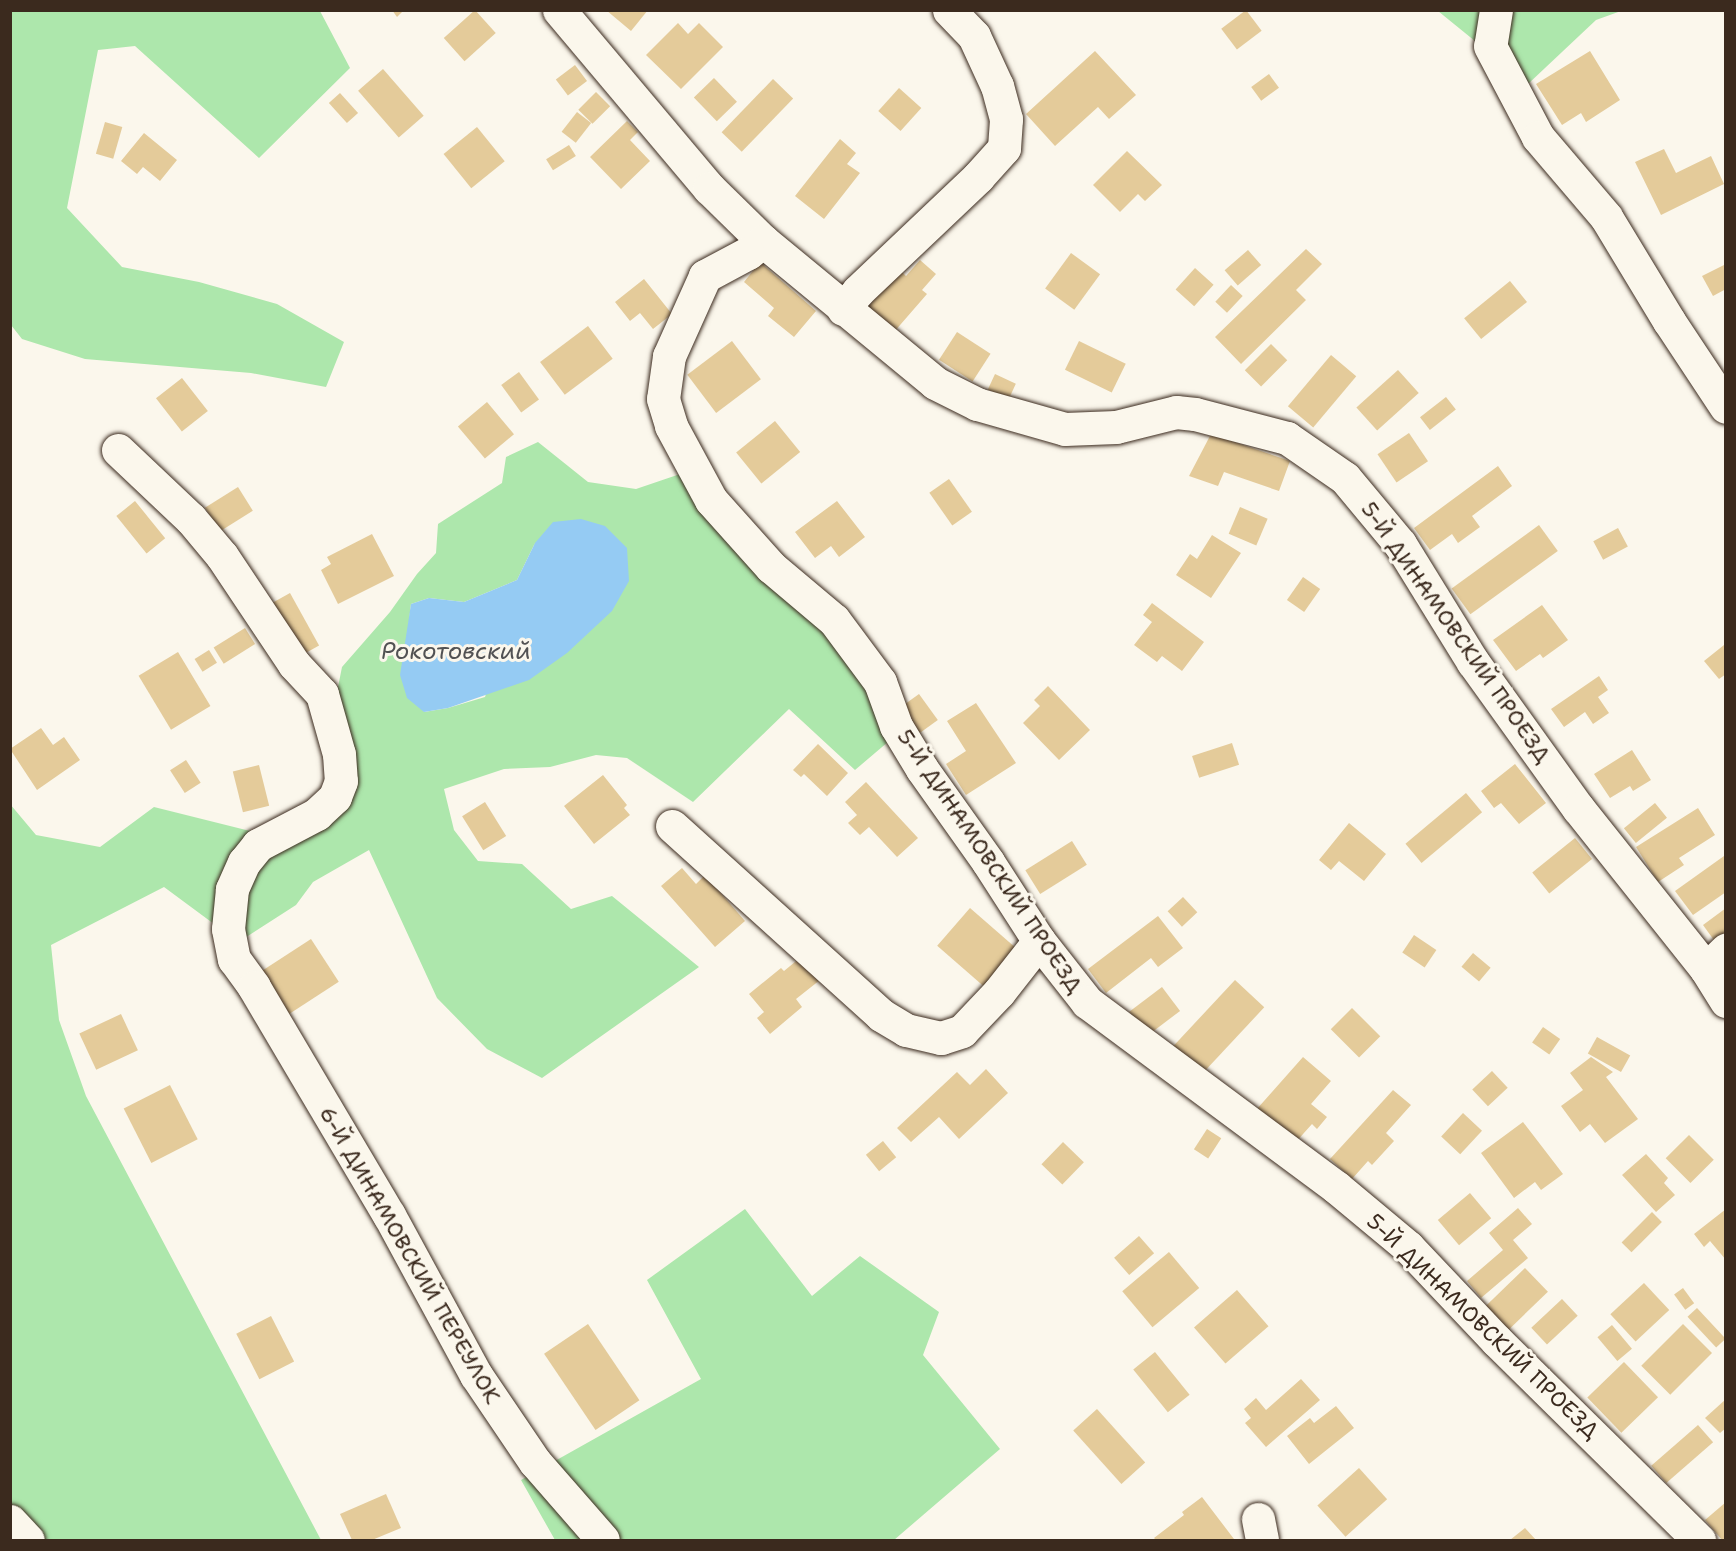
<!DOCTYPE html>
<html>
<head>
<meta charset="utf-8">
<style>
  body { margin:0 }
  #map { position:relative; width:1736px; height:1551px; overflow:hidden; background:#fbf7ec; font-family:"Shantell Sans",sans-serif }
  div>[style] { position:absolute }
  .green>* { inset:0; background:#ade7ac }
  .water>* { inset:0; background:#95cbf3 }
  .building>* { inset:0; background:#e4cb9a; transform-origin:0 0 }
  .roads { filter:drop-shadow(0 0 2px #3b2a1e) drop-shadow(0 0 2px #3b2a1e) }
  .minor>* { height:33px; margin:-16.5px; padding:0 16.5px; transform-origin:16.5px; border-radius:16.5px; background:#fbf7ec }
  span { translate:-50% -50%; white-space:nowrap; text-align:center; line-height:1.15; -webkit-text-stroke:6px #fbf7ec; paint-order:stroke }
  .street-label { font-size:22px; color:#3b2a1e }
  .water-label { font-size:24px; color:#525253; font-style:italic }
  .frame { position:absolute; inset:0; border:12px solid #3b2a1e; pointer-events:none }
</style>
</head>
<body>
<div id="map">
  <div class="green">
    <i style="clip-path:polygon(10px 11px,320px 11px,350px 68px,259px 158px,135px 46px,98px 50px,67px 208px,122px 267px,199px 282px,277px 304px,344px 342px,326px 387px,251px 373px,85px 359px,22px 339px,11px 325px)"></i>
    <i style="clip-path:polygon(1438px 11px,1621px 11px,1596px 20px,1528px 84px)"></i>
    <i style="clip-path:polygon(evenodd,538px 442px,588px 482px,636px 489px,686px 472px,830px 628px,895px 736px,855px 770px,789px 709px,693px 802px,627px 758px,596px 755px,550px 767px,504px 769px,444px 789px,454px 830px,478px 861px,522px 864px,571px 909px,612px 896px,699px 967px,542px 1078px,487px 1049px,437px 998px,369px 850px,313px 882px,296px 905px,237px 943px,252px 867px,329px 819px,336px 697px,342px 667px,390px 612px,417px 574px,436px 553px,438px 524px,502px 483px,506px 457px,538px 442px,535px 543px,485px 697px,448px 708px,424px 712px,407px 638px,411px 604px,429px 598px,464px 602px,517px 580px,535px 543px)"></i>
    <i style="clip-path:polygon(10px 804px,36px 835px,100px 847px,154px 807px,262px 834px,214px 924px,164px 887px,51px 945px,59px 1020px,86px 1096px,321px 1540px,11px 1540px)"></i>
    <i style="clip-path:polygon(745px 1209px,812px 1296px,860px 1256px,939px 1312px,923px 1355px,1000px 1449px,894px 1540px,555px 1540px,521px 1480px,701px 1379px,647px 1280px)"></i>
  </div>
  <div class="water">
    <i style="clip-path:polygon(581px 519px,605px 526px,627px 548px,629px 581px,612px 611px,567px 653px,529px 680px,448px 708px,424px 712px,407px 698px,400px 675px,411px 604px,429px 598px,464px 602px,517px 580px,535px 543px,553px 522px)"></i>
  </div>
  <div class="building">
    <i style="clip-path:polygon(392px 10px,404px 10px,397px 17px)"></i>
    <i style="left:475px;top:10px;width:31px;height:42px;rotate:48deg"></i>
    <i style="clip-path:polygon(606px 10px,648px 10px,631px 31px)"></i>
    <i style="left:1246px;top:10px;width:26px;height:31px;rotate:53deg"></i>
    <i style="clip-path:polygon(678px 23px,688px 34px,699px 23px,723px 47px,681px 89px,646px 55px)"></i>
    <i style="clip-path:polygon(1095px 51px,1136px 95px,1109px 119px,1098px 107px,1055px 146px,1026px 114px)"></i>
    <i style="clip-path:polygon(1590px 51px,1620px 100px,1586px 122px,1581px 113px,1562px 125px,1536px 84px)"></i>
    <i style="left:575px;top:65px;width:20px;height:24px;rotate:53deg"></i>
    <i style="left:383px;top:69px;width:62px;height:33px;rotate:49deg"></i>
    <i style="left:1269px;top:74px;width:17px;height:22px;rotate:54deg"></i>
    <i style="left:714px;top:78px;width:33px;height:28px;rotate:46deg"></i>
    <i style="left:773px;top:79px;width:28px;height:74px;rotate:44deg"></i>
    <i style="left:899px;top:88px;width:30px;height:31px;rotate:42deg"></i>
    <i style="left:596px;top:92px;width:20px;height:25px;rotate:45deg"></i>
    <i style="left:340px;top:93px;width:27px;height:15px;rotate:48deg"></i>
    <i style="left:577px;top:112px;width:18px;height:25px;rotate:38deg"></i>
    <i style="clip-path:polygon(627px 121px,638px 132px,630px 140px,650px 161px,621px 189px,590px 157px)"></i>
    <i style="left:105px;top:122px;width:18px;height:33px;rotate:16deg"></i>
    <i style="left:477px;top:127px;width:44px;height:43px;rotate:51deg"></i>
    <i style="clip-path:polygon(144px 133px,177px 160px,160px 181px,143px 167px,137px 174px,121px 161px)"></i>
    <i style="clip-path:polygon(840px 139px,856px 153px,847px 164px,860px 173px,824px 219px,795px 196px)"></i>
    <i style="left:569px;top:145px;width:13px;height:27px;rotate:58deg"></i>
    <i style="clip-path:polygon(1664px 149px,1676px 173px,1711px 156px,1724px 184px,1661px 215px,1635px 162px)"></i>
    <i style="clip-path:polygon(1127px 151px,1162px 185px,1145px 201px,1138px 194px,1120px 212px,1093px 185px)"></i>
    <i style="clip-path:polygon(1306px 249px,1322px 264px,1296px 290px,1306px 300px,1241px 364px,1215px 337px)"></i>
    <i style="left:1248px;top:250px;width:20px;height:31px;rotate:49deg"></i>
    <i style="left:1071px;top:253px;width:36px;height:44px;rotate:36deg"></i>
    <i style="clip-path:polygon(920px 260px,936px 274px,922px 290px,927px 294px,894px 332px,867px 308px,900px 270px,906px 276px)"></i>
    <i style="clip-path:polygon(760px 262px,816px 311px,794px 337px,768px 316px,774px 308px,744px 282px)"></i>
    <i style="clip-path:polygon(1726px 264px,1726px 289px,1713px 296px,1702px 276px)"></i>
    <i style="left:1195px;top:268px;width:25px;height:29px;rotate:42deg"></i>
    <i style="clip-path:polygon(644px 279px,672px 314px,653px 329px,640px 313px,630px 321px,615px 302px)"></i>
    <i style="left:1510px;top:281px;width:27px;height:59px;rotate:51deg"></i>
    <i style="left:1231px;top:285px;width:16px;height:23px;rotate:43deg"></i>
    <i style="left:588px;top:326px;width:41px;height:60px;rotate:53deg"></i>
    <i style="left:957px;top:332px;width:40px;height:33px;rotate:33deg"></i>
    <i style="left:732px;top:341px;width:48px;height:56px;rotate:53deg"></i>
    <i style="left:1079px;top:341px;width:52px;height:32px;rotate:26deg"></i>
    <i style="left:1271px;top:344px;width:23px;height:37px;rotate:45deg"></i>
    <i style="left:1331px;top:355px;width:33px;height:67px;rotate:40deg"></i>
    <i style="left:1398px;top:370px;width:31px;height:56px;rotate:48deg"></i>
    <i style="left:519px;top:372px;width:34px;height:22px;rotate:54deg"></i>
    <i style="left:995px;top:374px;width:23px;height:17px;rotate:25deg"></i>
    <i style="left:182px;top:378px;width:42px;height:33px;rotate:52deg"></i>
    <i style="left:1446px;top:397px;width:16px;height:33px;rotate:52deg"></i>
    <i style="left:487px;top:402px;width:42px;height:38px;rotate:50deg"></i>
    <i style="left:775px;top:421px;width:40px;height:50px;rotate:51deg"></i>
    <i style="left:1409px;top:433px;width:34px;height:38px;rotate:56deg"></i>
    <i style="clip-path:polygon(1211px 434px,1290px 461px,1279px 491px,1224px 472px,1218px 486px,1189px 476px)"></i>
    <i style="clip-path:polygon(1498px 466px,1512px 486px,1472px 516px,1480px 527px,1458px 543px,1452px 534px,1430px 550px,1414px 528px)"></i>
    <i style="left:949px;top:479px;width:40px;height:24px;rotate:55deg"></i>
    <i style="left:238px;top:487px;width:28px;height:39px;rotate:58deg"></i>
    <i style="left:135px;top:501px;width:48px;height:24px;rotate:51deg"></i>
    <i style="clip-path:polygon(837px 501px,865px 537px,839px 557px,831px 546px,815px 558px,795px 532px)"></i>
    <i style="left:1240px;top:507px;width:30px;height:29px;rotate:23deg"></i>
    <i style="left:1539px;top:525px;width:32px;height:108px;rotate:54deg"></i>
    <i style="left:1618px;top:528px;width:21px;height:28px;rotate:62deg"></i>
    <i style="clip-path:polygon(372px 534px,394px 576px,338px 604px,321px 570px,331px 564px,327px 557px)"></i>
    <i style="clip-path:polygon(1212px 535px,1241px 553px,1211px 598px,1176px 575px,1190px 554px,1197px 559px)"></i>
    <i style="left:1303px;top:577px;width:21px;height:28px;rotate:35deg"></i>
    <i style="left:290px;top:593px;width:60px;height:21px;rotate:61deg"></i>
    <i style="clip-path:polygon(1152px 603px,1204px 642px,1182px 671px,1162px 656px,1157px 662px,1134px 645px,1152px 622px,1143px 615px)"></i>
    <i style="clip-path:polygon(1542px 605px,1568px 640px,1543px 658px,1540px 654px,1516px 671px,1493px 640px)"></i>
    <i style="left:245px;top:628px;width:19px;height:37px;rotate:58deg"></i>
    <i style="clip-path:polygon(1724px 645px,1726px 674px,1719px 679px,1704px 661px)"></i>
    <i style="left:209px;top:650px;width:15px;height:17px;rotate:58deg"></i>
    <i style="left:178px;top:652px;width:63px;height:46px;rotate:59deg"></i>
    <i style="clip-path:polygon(1599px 676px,1608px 690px,1598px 697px,1609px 713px,1593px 724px,1585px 712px,1564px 727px,1551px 709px)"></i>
    <i style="clip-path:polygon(1048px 686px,1090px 730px,1059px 760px,1023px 723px,1040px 706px,1034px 700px)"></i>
    <i style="left:919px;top:694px;width:32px;height:24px;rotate:54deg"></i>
    <i style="clip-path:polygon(976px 703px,1016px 763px,966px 795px,946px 764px,966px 751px,947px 721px)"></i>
    <i style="clip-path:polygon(41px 728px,53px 745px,64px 737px,80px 760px,37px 790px,10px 749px)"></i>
    <i style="left:1232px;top:743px;width:23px;height:42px;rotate:72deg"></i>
    <i style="clip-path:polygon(818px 744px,848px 773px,827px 796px,804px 774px,801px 777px,793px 770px)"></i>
    <i style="clip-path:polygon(1632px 750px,1651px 780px,1633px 791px,1630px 786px,1610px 798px,1594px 774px)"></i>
    <i style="left:186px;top:760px;width:27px;height:19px;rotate:57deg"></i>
    <i style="clip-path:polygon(1515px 764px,1546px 803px,1519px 824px,1501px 803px,1494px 808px,1481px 791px)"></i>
    <i style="left:259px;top:765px;width:42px;height:27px;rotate:76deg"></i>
    <i style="clip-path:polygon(603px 775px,627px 805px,624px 808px,630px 815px,594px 844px,564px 806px)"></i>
    <i style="clip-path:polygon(866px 782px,918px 838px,897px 857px,869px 827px,860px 835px,848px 823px,857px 815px,845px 802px)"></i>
    <i style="left:1466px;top:793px;width:25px;height:79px;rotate:50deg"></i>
    <i style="left:485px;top:802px;width:40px;height:27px;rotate:58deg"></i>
    <i style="left:1655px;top:803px;width:19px;height:40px;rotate:51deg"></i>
    <i style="clip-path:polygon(1698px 808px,1715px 835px,1679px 858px,1684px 865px,1658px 882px,1636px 847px)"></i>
    <i style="clip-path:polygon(1349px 823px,1386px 854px,1364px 881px,1339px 861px,1331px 870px,1319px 860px)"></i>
    <i style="left:1575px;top:838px;width:27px;height:55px;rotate:51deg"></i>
    <i style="left:1072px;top:841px;width:28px;height:55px;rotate:58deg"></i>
    <i style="clip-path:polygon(1724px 856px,1726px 892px,1693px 915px,1675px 891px)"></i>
    <i style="clip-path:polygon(682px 868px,696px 884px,705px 875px,745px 921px,715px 947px,661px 886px)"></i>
    <i style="left:1183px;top:897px;width:21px;height:21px;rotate:47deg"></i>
    <i style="left:970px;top:908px;width:62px;height:50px;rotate:41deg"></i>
    <i style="clip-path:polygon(1726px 908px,1726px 936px,1716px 943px,1703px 925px)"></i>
    <i style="clip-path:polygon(1158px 916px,1183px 948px,1158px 967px,1151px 958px,1106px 993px,1088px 969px)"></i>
    <i style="left:1414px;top:935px;width:27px;height:21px;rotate:34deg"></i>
    <i style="left:311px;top:939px;width:51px;height:61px;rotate:57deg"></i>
    <i style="left:1473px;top:953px;width:23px;height:18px;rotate:40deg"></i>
    <i style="clip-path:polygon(801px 957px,820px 980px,796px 999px,802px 1007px,770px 1034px,757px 1018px,764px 1012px,749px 994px,781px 968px,784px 971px)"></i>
    <i style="left:1235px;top:980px;width:40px;height:94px;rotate:43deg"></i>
    <i style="left:1162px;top:987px;width:30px;height:41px;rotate:53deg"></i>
    <i style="left:1352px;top:1008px;width:40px;height:30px;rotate:45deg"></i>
    <i style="left:121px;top:1014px;width:40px;height:46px;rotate:65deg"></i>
    <i style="left:1543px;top:1027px;width:21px;height:19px;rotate:35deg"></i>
    <i style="left:1597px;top:1037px;width:38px;height:19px;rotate:29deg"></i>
    <i style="clip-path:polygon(1303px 1057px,1331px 1081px,1311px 1104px,1327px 1117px,1317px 1129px,1312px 1124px,1295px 1143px,1256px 1110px)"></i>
    <i style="clip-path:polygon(1591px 1057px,1613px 1072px,1606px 1077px,1638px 1119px,1605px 1143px,1590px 1124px,1580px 1132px,1561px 1106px,1583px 1090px,1570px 1073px)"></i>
    <i style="clip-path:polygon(986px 1069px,1008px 1093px,959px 1139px,939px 1117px,911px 1142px,897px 1128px,957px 1072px,970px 1085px)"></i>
    <i style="left:1492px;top:1071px;width:23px;height:27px;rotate:47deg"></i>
    <i style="left:170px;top:1085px;width:61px;height:52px;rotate:63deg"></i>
    <i style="clip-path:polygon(1393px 1090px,1411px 1105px,1386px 1133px,1394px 1141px,1372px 1165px,1368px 1161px,1352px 1179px,1330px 1159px)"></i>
    <i style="left:1463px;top:1113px;width:26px;height:32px;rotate:43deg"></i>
    <i style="clip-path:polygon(1523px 1122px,1563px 1174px,1541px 1190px,1535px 1182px,1514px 1198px,1481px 1153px)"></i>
    <i style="left:1207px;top:1129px;width:17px;height:24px;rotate:33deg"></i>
    <i style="left:1689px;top:1135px;width:35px;height:33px;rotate:45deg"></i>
    <i style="left:883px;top:1141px;width:21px;height:22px;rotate:51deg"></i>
    <i style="left:1063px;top:1142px;width:29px;height:31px;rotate:44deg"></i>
    <i style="clip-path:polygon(1646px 1154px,1668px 1178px,1664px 1183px,1675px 1195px,1656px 1212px,1622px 1175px)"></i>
    <i style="left:1470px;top:1193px;width:33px;height:42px;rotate:50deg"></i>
    <i style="clip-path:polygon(1518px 1208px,1532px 1224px,1513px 1240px,1528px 1258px,1481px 1298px,1467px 1281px,1503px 1250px,1489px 1233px)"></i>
    <i style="clip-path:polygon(1726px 1209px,1726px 1260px,1710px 1241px,1704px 1247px,1694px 1234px)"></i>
    <i style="left:1652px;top:1212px;width:14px;height:43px;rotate:45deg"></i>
    <i style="left:1139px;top:1236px;width:23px;height:33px;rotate:49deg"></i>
    <i style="left:1169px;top:1252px;width:47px;height:61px;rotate:50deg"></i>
    <i style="left:1525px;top:1268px;width:33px;height:56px;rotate:46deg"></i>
    <i style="left:1644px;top:1283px;width:37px;height:46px;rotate:47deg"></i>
    <i style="left:1683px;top:1288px;width:19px;height:11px;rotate:54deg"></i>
    <i style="left:1237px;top:1290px;width:48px;height:57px;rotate:49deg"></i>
    <i style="left:1562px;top:1299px;width:23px;height:42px;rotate:47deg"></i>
    <i style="left:1697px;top:1308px;width:42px;height:13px;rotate:47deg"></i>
    <i style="left:271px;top:1316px;width:51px;height:39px;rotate:63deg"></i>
    <i style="left:588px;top:1324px;width:92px;height:53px;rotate:56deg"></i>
    <i style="left:1683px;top:1324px;width:41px;height:59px;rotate:45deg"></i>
    <i style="left:1612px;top:1325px;width:31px;height:19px;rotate:50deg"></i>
    <i style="left:1155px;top:1352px;width:55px;height:28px;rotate:51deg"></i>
    <i style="left:1624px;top:1362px;width:49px;height:51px;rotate:46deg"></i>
    <i style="clip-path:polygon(1301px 1379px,1320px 1400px,1266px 1447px,1245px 1423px,1251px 1418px,1244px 1409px,1256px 1398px,1266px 1410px)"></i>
    <i style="clip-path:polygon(1726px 1399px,1726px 1428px,1720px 1433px,1705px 1418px)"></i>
    <i style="clip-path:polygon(1336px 1406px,1354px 1428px,1309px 1464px,1287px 1436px,1310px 1418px,1314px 1423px)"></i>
    <i style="left:1097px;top:1409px;width:72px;height:32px;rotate:48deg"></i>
    <i style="left:1698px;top:1425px;width:23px;height:62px;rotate:49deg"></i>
    <i style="left:1359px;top:1468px;width:42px;height:56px;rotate:48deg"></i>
    <i style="clip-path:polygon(386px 1494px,401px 1528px,372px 1540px,352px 1540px,340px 1514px)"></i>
    <i style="clip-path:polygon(1202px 1497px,1234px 1539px,1156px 1540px,1154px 1538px,1184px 1515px,1182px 1512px)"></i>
    <i style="clip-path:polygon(1726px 1502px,1726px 1540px,1722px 1540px,1705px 1520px)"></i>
    <i style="clip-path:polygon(1525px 1528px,1536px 1540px,1510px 1540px)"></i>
  </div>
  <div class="roads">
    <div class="minor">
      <i style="left:559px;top:10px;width:233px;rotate:49.9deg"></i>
      <i style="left:709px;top:188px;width:76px;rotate:44.5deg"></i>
      <i style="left:763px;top:241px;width:223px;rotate:39.5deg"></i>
      <i style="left:935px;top:383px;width:47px;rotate:26.6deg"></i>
      <i style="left:977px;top:404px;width:91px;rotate:15.9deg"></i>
      <i style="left:1065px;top:429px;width:51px;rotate:-2.2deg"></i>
      <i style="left:1116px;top:427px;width:62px;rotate:-14deg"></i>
      <i style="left:1176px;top:412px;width:19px;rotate:6deg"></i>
      <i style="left:1195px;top:414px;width:95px;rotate:14.6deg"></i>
      <i style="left:1287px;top:438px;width:70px;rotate:34.6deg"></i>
      <i style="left:1345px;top:478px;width:86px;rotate:50.2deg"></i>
      <i style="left:1400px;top:544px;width:139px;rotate:58.3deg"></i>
      <i style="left:1473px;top:662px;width:180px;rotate:54.3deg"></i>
      <i style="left:1578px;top:808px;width:206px;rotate:51.5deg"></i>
      <i style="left:1706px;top:969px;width:38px;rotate:58deg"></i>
      <i style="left:1496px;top:10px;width:36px;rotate:99deg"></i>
      <i style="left:1490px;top:46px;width:103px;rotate:62.2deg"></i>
      <i style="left:1538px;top:137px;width:105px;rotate:49.6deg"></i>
      <i style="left:1606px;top:217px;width:122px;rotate:58.8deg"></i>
      <i style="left:1669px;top:321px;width:103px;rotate:56.5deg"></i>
      <i style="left:763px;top:241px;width:19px;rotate:141deg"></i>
      <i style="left:748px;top:253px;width:49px;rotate:151.9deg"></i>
      <i style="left:705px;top:276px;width:88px;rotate:114.2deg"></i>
      <i style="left:669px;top:356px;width:43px;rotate:97.9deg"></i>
      <i style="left:663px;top:399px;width:28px;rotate:73deg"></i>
      <i style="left:671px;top:426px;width:84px;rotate:61.6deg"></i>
      <i style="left:711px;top:500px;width:90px;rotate:48.2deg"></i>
      <i style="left:771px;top:567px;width:82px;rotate:40.1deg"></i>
      <i style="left:834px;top:620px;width:77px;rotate:53.4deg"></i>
      <i style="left:880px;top:682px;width:47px;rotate:70deg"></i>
      <i style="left:896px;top:726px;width:50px;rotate:58.8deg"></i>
      <i style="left:922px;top:769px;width:114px;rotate:54.6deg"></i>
      <i style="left:988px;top:862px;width:94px;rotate:57.2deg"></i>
      <i style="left:1039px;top:941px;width:78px;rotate:51.8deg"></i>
      <i style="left:1087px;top:1002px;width:310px;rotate:36.6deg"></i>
      <i style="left:1336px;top:1187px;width:94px;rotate:39.8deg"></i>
      <i style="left:1408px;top:1247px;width:129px;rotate:46.6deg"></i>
      <i style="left:1497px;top:1341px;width:284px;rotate:44.6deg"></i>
      <i style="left:843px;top:309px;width:23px;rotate:-50deg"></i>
      <i style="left:858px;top:291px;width:166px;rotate:-43.5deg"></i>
      <i style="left:978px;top:177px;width:39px;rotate:-48deg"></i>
      <i style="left:1004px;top:148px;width:29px;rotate:-86deg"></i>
      <i style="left:1006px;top:119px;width:34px;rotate:-105deg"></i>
      <i style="left:997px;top:86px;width:55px;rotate:-114.7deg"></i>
      <i style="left:974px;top:36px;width:36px;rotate:-134deg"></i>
      <i style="left:118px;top:450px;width:100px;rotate:43.4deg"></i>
      <i style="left:191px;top:519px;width:48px;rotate:50deg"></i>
      <i style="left:222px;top:556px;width:130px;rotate:56.3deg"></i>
      <i style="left:294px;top:664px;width:41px;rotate:47deg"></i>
      <i style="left:322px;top:694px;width:62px;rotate:74.2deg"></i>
      <i style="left:339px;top:754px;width:27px;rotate:86deg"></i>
      <i style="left:341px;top:781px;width:17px;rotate:111deg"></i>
      <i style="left:335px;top:797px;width:25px;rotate:137deg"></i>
      <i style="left:317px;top:814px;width:67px;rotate:152.3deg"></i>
      <i style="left:258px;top:845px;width:22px;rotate:129deg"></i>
      <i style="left:244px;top:862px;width:30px;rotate:114deg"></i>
      <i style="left:232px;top:889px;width:40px;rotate:95.7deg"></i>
      <i style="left:228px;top:929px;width:31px;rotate:79deg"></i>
      <i style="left:234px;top:959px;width:34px;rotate:54deg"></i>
      <i style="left:254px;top:987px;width:265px;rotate:59.4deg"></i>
      <i style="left:389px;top:1215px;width:182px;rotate:61.5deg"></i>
      <i style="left:476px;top:1375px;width:105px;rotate:55.9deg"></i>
      <i style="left:535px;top:1462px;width:103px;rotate:48.9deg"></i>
      <i style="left:672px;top:826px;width:282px;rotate:42.1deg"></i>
      <i style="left:881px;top:1015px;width:29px;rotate:31deg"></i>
      <i style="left:906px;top:1030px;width:36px;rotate:13deg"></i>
      <i style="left:941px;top:1038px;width:22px;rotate:-18deg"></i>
      <i style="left:962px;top:1031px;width:54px;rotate:-46.5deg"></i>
      <i style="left:999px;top:992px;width:65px;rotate:-51.9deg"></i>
      <i style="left:1706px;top:969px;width:28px;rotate:-44deg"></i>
      <i style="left:1258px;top:1519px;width:21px;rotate:79deg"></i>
      <i style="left:10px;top:1521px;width:26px;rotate:47deg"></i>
    </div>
  </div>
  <div class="street-label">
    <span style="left:1456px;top:632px;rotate:55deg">5-Й ДИНАМОВСКИЙ ПРОЕЗД</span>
    <span style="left:990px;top:861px;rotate:56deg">5-Й ДИНАМОВСКИЙ ПРОЕЗД</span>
    <span style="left:410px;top:1255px;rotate:60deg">6-Й ДИНАМОВСКИЙ ПЕРЕУЛОК</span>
    <span style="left:1483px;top:1326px;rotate:44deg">5-Й ДИНАМОВСКИЙ ПРОЕЗД</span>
  </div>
  <div class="water-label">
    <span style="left:456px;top:652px">Рокотовский</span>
  </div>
  <div class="frame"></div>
</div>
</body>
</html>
